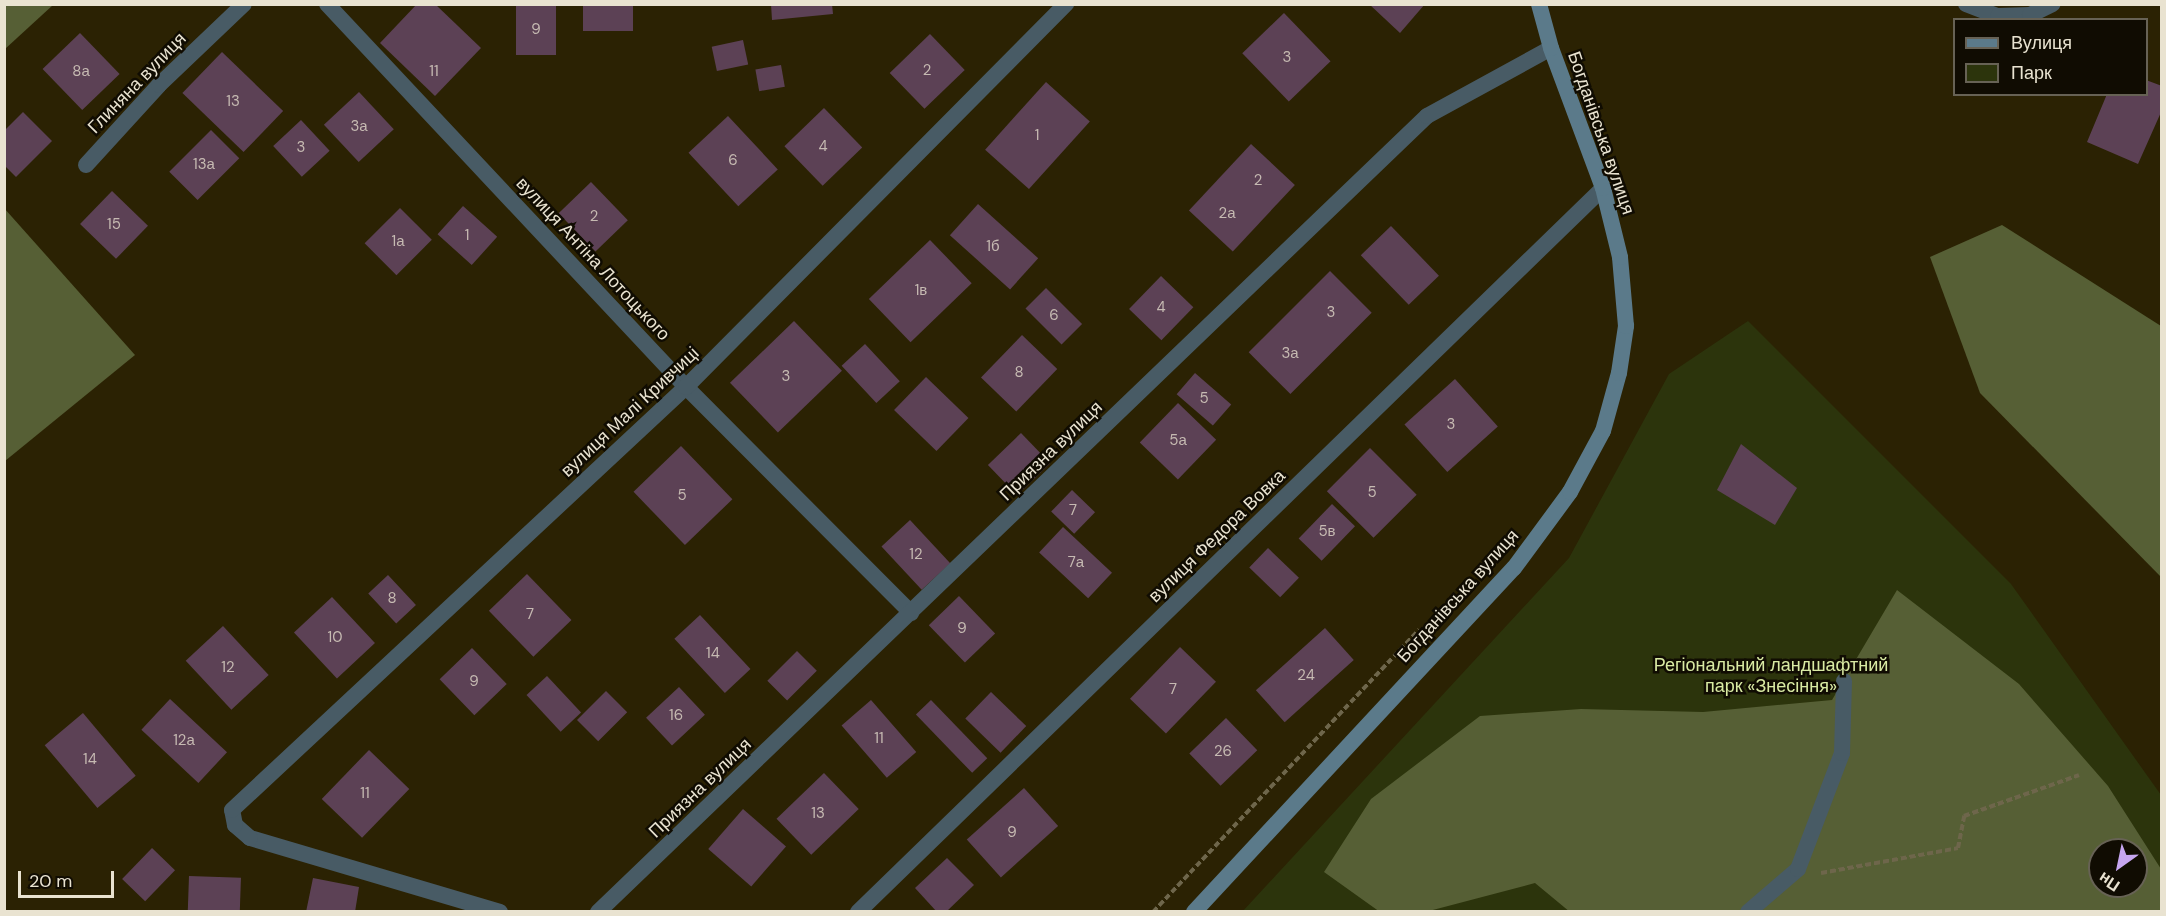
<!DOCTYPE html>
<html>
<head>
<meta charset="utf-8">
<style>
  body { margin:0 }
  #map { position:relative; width:2166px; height:916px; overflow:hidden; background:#2b2203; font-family:"DM Sans",sans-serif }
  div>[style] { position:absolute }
  .green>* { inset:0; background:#2c340c }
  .forest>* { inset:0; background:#565f35 }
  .building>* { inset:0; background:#5c4155; transform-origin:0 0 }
  .path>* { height:4px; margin-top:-2px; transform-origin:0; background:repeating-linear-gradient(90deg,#6e664b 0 6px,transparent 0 9px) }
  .service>* { height:16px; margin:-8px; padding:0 8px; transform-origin:8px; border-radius:8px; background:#485b65 }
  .minor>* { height:16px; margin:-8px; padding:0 8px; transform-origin:8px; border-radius:8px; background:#485b65 }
  .secondary>* { height:16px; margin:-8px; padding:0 8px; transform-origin:8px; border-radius:8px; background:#5b7a8a }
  span { translate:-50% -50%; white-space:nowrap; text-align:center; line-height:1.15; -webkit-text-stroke:5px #100c02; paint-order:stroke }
  .number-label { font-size:15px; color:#c6bab2 }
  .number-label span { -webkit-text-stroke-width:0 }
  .street-label { font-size:18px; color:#e9e3d1 }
  .park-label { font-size:18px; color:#d9eaa3 }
  .frame { position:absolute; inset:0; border:6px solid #e9e3d1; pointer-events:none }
  .legend { position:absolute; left:1953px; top:18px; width:195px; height:78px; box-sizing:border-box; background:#100c02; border:2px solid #676255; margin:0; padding:8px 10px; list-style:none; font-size:18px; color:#e9e3d1 }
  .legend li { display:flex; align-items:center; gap:12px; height:30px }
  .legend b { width:30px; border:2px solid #676255 }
  .north { position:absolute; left:2088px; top:838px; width:60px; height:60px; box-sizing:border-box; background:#100c02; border:2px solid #676255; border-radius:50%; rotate:213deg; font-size:16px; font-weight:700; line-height:24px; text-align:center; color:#e9e3d1 }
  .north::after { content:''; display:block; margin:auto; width:21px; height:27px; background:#c6a6f0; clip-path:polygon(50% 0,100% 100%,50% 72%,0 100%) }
  .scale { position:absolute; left:18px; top:871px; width:96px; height:27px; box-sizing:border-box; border:3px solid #e9e3d1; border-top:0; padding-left:8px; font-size:18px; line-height:21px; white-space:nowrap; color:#e9e3d1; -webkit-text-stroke:4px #100c02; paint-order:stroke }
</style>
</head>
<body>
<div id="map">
  <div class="green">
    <i style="clip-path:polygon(evenodd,1748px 321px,2011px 584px,2161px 795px,2161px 911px,1242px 912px,1569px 558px,1669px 374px,1748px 321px,2100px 850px,2136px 850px,2136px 886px,2100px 886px,2100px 850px)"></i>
  </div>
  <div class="forest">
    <i style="clip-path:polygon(5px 4px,53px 4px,53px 5px,5px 49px)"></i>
    <i style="clip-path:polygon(4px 208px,135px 355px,5px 461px,4px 461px)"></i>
    <i style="clip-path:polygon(2002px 225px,2161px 326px,2161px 577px,1980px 393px,1930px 257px)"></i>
    <i style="clip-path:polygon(evenodd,1897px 590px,2019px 684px,2108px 786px,2161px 869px,2162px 911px,1570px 912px,1535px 883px,1429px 911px,1380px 912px,1324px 872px,1371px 799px,1480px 716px,1581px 709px,1703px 712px,1832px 700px,1897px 590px,2100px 850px,2136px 850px,2136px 886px,2100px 886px,2100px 850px)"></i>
  </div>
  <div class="building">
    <i style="clip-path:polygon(417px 4px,435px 4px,481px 48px,435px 96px,380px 43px)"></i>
    <i style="left:516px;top:4px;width:40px;height:51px"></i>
    <i style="left:583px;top:4px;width:50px;height:27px"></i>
    <i style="clip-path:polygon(771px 4px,832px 4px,833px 14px,772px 20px)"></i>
    <i style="clip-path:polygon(1369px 4px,1425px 4px,1400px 33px)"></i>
    <i style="left:1284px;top:13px;width:67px;height:58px;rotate:46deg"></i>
    <i style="left:80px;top:33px;width:57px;height:52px;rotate:46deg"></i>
    <i style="left:930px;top:34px;width:50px;height:56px;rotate:46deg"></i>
    <i style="left:743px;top:40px;width:25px;height:32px;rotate:78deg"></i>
    <i style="left:222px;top:52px;width:85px;height:57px;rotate:44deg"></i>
    <i style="left:781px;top:65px;width:22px;height:26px;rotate:80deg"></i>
    <i style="clip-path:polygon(2146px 80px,2162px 86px,2162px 110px,2138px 164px,2087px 142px,2107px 94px,2146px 94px)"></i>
    <i style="left:1046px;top:82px;width:59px;height:91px;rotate:42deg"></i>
    <i style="left:359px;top:92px;width:51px;height:48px;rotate:47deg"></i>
    <i style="left:824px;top:108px;width:55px;height:55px;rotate:46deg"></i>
    <i style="clip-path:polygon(23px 112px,52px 141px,16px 177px,4px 165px,4px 131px)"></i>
    <i style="left:728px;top:116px;width:73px;height:54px;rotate:47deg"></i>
    <i style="left:301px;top:120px;width:42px;height:38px;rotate:47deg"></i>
    <i style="left:211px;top:130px;width:40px;height:59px;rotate:45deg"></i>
    <i style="left:1251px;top:144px;width:60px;height:91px;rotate:43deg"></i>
    <i style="left:591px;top:182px;width:53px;height:45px;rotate:46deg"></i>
    <i style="left:112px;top:191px;width:50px;height:46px;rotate:44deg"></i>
    <i style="left:978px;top:204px;width:81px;height:42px;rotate:42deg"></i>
    <i style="left:463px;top:206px;width:46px;height:38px;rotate:42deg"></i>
    <i style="left:400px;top:208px;width:45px;height:50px;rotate:45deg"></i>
    <i style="left:1391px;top:226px;width:69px;height:42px;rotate:46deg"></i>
    <i style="left:930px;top:240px;width:60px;height:85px;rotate:46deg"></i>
    <i style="left:1330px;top:271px;width:59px;height:115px;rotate:45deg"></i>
    <i style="left:1161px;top:276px;width:45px;height:46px;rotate:44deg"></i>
    <i style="left:1046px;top:288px;width:51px;height:29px;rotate:45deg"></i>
    <i style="left:794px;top:321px;width:69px;height:89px;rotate:46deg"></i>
    <i style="left:1022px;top:335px;width:49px;height:59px;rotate:44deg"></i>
    <i style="left:865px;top:344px;width:51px;height:32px;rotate:47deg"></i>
    <i style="left:1195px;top:373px;width:48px;height:28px;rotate:41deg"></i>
    <i style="left:926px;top:377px;width:59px;height:46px;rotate:44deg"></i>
    <i style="left:1455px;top:379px;width:64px;height:68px;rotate:48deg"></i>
    <i style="left:1178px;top:403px;width:53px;height:55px;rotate:44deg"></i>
    <i style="left:1021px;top:433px;width:42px;height:46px;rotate:46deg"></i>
    <i style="clip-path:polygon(1741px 444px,1797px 488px,1775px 525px,1717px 490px)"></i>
    <i style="left:681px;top:446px;width:74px;height:66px;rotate:46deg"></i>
    <i style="left:1370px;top:448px;width:66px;height:61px;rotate:45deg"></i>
    <i style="left:1072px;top:490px;width:32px;height:30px;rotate:44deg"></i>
    <i style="left:1332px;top:504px;width:32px;height:48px;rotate:44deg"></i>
    <i style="left:910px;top:520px;width:59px;height:39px;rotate:47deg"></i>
    <i style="left:1063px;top:527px;width:67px;height:35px;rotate:43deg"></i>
    <i style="left:1268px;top:548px;width:43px;height:27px;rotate:44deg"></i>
    <i style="left:527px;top:574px;width:64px;height:53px;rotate:46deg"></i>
    <i style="left:388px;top:575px;width:41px;height:27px;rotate:47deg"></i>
    <i style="left:959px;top:596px;width:52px;height:42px;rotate:46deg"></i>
    <i style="left:332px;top:597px;width:63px;height:52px;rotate:47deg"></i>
    <i style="left:700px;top:615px;width:74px;height:35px;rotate:47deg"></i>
    <i style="left:223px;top:626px;width:67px;height:51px;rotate:47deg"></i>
    <i style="left:1325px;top:628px;width:43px;height:93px;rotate:48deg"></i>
    <i style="left:1180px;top:647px;width:50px;height:72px;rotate:44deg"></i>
    <i style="left:472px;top:648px;width:50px;height:45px;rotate:46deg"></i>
    <i style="left:797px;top:651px;width:28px;height:42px;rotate:45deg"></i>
    <i style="left:547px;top:676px;width:50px;height:28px;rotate:47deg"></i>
    <i style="left:679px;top:687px;width:38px;height:45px;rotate:47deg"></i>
    <i style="left:606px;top:691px;width:30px;height:41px;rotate:45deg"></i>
    <i style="left:991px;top:692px;width:49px;height:37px;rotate:44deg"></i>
    <i style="left:170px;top:699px;width:78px;height:42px;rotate:43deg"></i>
    <i style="left:871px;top:700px;width:69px;height:39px;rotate:49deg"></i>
    <i style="left:931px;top:700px;width:81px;height:21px;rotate:46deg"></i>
    <i style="left:83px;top:713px;width:82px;height:50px;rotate:50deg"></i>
    <i style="left:1226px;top:718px;width:45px;height:51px;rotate:46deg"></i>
    <i style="left:369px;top:750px;width:56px;height:68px;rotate:44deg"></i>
    <i style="left:824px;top:773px;width:50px;height:66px;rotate:46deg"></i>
    <i style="left:1024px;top:788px;width:51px;height:77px;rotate:48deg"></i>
    <i style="left:743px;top:809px;width:57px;height:53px;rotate:41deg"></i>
    <i style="left:152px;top:848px;width:32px;height:43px;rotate:44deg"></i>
    <i style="clip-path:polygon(947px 858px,974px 885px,946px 912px,937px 912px,915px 888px)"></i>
    <i style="left:189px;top:876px;width:52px;height:36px;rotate:2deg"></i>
    <i style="clip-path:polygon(313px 878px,359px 887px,355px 912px,306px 912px)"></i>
  </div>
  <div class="path">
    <i style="left:1821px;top:873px;width:139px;rotate:-10.3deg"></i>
    <i style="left:1958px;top:848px;width:33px;rotate:-79deg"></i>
    <i style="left:1964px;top:816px;width:122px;rotate:-19.6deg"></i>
    <i style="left:1153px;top:912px;width:388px;rotate:-46.7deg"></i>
  </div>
  <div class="service">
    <i style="left:1748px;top:912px;width:66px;rotate:-40.7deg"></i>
    <i style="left:1798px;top:869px;width:124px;rotate:-69.2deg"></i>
    <i style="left:1842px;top:753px;width:72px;rotate:-88.4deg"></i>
  </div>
  <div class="minor">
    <i style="left:327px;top:4px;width:525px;rotate:46.85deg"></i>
    <i style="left:686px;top:387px;width:319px;rotate:45.1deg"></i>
    <i style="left:1966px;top:4px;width:34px;rotate:21deg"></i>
    <i style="left:1998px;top:16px;width:32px;rotate:-2deg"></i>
    <i style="left:2030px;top:15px;width:25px;rotate:-26deg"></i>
    <i style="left:86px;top:165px;width:108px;rotate:-47.6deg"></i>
    <i style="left:159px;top:85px;width:117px;rotate:-43.6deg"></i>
    <i style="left:500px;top:912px;width:261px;rotate:-163.5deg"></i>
    <i style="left:250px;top:838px;width:20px;rotate:-139deg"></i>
    <i style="left:235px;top:825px;width:15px;rotate:-101deg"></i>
    <i style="left:232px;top:810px;width:621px;rotate:-42.98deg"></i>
    <i style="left:686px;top:387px;width:540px;rotate:-45.23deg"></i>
    <i style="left:598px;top:912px;width:1149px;rotate:-43.84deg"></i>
    <i style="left:1427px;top:116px;width:141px;rotate:-28.7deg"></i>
    <i style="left:858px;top:912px;width:1039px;rotate:-44.18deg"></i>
  </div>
  <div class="secondary">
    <i style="left:1194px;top:912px;width:470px;rotate:-47.1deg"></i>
    <i style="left:1514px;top:568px;width:94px;rotate:-53.6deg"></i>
    <i style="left:1570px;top:492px;width:69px;rotate:-61.6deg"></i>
    <i style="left:1603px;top:431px;width:60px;rotate:-74.6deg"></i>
    <i style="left:1619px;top:373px;width:48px;rotate:-81.5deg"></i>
    <i style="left:1626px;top:326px;width:69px;rotate:-95deg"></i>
    <i style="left:1620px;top:257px;width:71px;rotate:-103.8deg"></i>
    <i style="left:1603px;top:188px;width:149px;rotate:-110.4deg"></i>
    <i style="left:1551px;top:48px;width:46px;rotate:-105.3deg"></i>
  </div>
  <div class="number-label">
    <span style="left:536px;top:30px">9</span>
    <span style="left:1287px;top:58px">3</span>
    <span style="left:927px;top:71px">2</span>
    <span style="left:81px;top:72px">8а</span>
    <span style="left:434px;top:72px">11</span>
    <span style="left:233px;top:102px">13</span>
    <span style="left:359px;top:127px">3а</span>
    <span style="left:1037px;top:136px">1</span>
    <span style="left:823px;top:147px">4</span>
    <span style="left:301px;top:148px">3</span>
    <span style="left:733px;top:161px">6</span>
    <span style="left:204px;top:165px">13а</span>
    <span style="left:1258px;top:181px">2</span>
    <span style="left:1227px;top:214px">2а</span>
    <span style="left:594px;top:217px">2</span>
    <span style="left:114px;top:225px">15</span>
    <span style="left:467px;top:236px">1</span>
    <span style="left:398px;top:242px">1а</span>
    <span style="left:993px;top:247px">1б</span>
    <span style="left:921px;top:291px">1в</span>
    <span style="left:1161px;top:308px">4</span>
    <span style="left:1331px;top:313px">3</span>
    <span style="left:1054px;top:316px">6</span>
    <span style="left:1290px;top:354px">3а</span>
    <span style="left:1019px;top:373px">8</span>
    <span style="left:786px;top:377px">3</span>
    <span style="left:1204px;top:399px">5</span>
    <span style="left:1451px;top:425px">3</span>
    <span style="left:1178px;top:441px">5а</span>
    <span style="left:1372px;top:493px">5</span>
    <span style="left:682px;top:496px">5</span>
    <span style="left:1073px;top:511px">7</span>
    <span style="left:1327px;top:532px">5в</span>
    <span style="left:916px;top:555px">12</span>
    <span style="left:1076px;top:563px">7а</span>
    <span style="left:392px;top:599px">8</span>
    <span style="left:530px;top:615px">7</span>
    <span style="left:962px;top:629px">9</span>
    <span style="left:335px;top:638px">10</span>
    <span style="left:713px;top:654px">14</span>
    <span style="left:228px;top:668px">12</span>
    <span style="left:1306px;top:676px">24</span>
    <span style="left:474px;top:682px">9</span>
    <span style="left:1173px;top:690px">7</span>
    <span style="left:676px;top:716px">16</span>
    <span style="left:879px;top:739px">11</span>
    <span style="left:184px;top:741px">12а</span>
    <span style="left:1223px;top:752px">26</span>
    <span style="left:90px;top:760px">14</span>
    <span style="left:365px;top:794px">11</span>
    <span style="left:818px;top:814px">13</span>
    <span style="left:1012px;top:833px">9</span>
  </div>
  <div class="street-label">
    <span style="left:137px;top:83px;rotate:-46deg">Глиняна вулиця</span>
    <span style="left:1601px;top:133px;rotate:71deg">Богданівська вулиця</span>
    <span style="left:593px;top:259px;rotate:47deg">вулиця Антіна Лотоцького</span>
    <span style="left:630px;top:412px;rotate:-43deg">вулиця Малі Кривчиці</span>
    <span style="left:1051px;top:451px;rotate:-44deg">Приязна вулиця</span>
    <span style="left:1217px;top:536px;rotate:-44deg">вулиця Федора Вовка</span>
    <span style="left:1458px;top:596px;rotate:-48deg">Богданівська вулиця</span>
    <span style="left:700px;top:788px;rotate:-44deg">Приязна вулиця</span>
  </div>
  <div class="park-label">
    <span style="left:1771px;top:676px">Регіональний ландшафтний<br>парк «Знесіння»</span>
  </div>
  <div class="frame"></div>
  <ul class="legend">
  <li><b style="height:8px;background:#5b7a8a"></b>Вулиця</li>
  <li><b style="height:16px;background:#2c340c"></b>Парк</li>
  </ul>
  <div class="north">Пн</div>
  <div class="scale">20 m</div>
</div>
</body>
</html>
